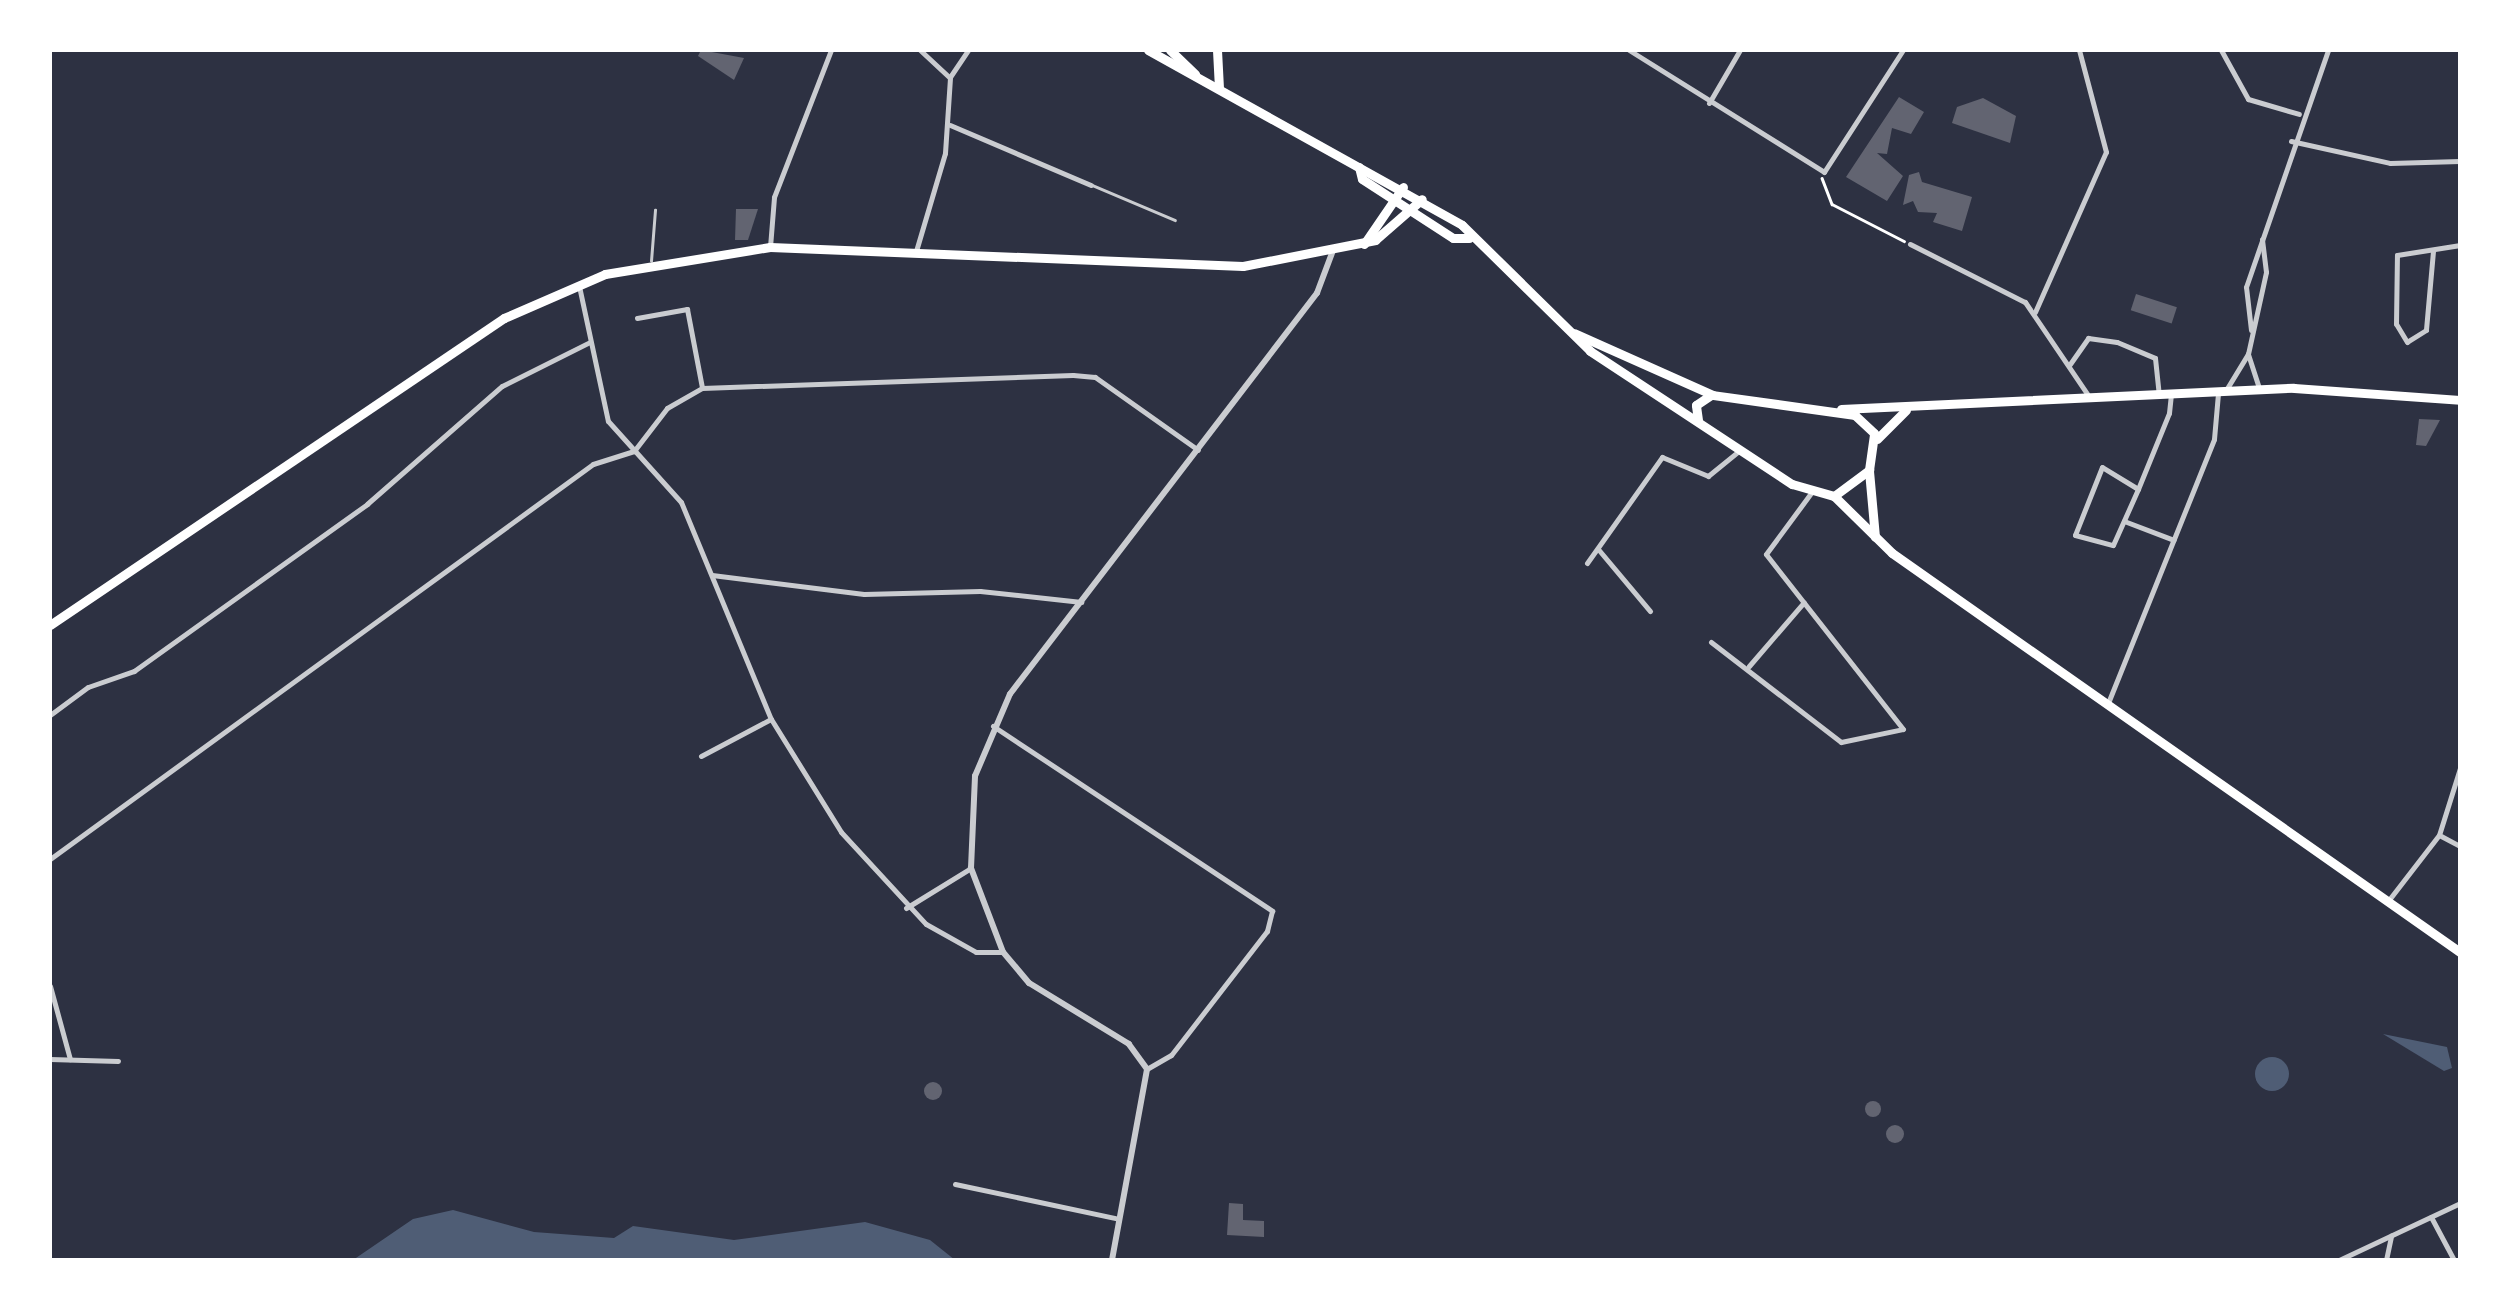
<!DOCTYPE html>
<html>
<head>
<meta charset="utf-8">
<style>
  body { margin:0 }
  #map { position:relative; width:2510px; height:1310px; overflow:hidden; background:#2d3142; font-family:Figtree,sans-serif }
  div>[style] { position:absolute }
  .water>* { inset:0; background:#4f5d75 }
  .round { border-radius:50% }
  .building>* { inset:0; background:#626471; transform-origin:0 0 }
  .path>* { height:2.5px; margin:-1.25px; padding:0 1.25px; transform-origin:1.25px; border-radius:1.25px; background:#fff }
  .service>* { height:2.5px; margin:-1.25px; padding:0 1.25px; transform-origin:1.25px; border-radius:1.25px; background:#caccd0 }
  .minor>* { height:5px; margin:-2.5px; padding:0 2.5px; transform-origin:2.5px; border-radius:2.5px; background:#caccd0 }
  .tertiary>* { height:6px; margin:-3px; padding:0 3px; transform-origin:3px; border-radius:3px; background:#caccd0 }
  .primary>* { height:9px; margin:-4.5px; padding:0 4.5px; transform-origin:4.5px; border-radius:4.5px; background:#fff }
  span { translate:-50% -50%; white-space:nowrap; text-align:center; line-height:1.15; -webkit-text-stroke:8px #fff; paint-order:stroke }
  .frame { position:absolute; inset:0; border:52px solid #fff; pointer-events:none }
</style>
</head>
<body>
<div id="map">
  <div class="water">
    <i style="clip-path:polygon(2383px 1034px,2447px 1047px,2452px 1068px,2444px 1071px)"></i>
    <i class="round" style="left:2255px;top:1057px;width:34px;height:34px"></i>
    <i style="clip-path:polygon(453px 1210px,534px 1232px,614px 1238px,633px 1226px,734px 1240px,865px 1222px,930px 1240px,955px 1260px,353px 1260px,413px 1219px)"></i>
  </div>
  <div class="building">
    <i style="clip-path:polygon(701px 50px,744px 58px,734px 80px,698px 56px)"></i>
    <i style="clip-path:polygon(1899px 97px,1924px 112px,1911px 134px,1892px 128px,1887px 154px,1877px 153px,1903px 176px,1887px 201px,1846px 177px)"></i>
    <i style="clip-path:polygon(1983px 98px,2016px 116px,2010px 143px,1952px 123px,1957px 107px)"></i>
    <i style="clip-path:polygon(1919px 172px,1922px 182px,1972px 197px,1962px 231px,1933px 222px,1937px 213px,1918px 212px,1913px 201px,1903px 205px,1909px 175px)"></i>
    <i style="clip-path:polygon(736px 209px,758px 209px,748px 240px,735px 240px)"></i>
    <i style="left:2136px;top:294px;width:43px;height:17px;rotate:18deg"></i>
    <i style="clip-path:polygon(2419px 419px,2440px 420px,2426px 446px,2416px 445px)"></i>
    <i class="round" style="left:924px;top:1082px;width:18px;height:18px"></i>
    <i class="round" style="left:1865px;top:1101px;width:16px;height:16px"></i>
    <i class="round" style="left:1886px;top:1125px;width:18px;height:18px"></i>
    <i style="clip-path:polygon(1229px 1203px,1243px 1204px,1243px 1220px,1264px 1221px,1264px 1237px,1227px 1235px)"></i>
  </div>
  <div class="path">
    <i style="left:1822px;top:178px;width:28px;rotate:69deg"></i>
    <i style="left:1832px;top:204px;width:81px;rotate:27.2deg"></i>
  </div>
  <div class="service">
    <i style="left:1092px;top:185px;width:90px;rotate:22.9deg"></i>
    <i style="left:651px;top:261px;width:51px;rotate:-85.5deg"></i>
  </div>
  <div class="minor">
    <i style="left:920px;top:50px;width:40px;rotate:43deg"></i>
    <i style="left:1629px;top:50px;width:230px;rotate:32deg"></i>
    <i style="left:1824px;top:172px;width:145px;rotate:-57.1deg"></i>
    <i style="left:2221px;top:50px;width:56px;rotate:61.1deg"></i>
    <i style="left:2248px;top:99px;width:53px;rotate:16.4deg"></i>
    <i style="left:1709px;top:103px;width:61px;rotate:-59.7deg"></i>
    <i style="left:950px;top:125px;width:153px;rotate:23.1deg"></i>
    <i style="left:2291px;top:141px;width:101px;rotate:12.5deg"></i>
    <i style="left:2390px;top:163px;width:70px;rotate:-1.6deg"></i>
    <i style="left:1910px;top:244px;width:129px;rotate:26.8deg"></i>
    <i style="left:2025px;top:302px;width:116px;rotate:55.9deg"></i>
    <i style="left:770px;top:247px;width:50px;rotate:-85.4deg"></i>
    <i style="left:774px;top:197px;width:158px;rotate:-68.8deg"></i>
    <i style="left:916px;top:251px;width:102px;rotate:-73.5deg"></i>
    <i style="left:945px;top:153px;width:76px;rotate:-86.2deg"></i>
    <i style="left:950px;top:77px;width:32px;rotate:-56deg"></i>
    <i style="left:2433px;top:251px;width:79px;rotate:95.1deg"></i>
    <i style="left:2426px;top:330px;width:22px;rotate:148deg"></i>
    <i style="left:2407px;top:342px;width:21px;rotate:-121deg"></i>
    <i style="left:2396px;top:324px;width:69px;rotate:-89.2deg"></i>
    <i style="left:2397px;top:255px;width:64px;rotate:-9deg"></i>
    <i style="left:579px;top:286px;width:138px;rotate:77.9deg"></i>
    <i style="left:608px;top:421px;width:109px;rotate:48deg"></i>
    <i style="left:681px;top:502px;width:235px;rotate:67.5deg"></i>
    <i style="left:771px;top:719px;width:133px;rotate:58.2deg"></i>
    <i style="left:841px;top:832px;width:125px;rotate:47.3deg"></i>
    <i style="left:926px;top:924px;width:57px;rotate:29.2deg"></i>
    <i style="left:976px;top:952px;width:27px"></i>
    <i style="left:2035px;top:312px;width:175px;rotate:-66.1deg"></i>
    <i style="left:2106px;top:152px;width:106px;rotate:-104.8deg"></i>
    <i style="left:637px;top:318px;width:51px;rotate:-10.2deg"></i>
    <i style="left:687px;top:309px;width:80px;rotate:79.2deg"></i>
    <i style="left:2251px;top:330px;width:43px;rotate:-96.6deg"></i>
    <i style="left:2246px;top:287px;width:251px;rotate:-70.9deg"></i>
    <i style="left:2070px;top:364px;width:32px;rotate:-55deg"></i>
    <i style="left:2088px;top:338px;width:29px;rotate:8deg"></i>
    <i style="left:2117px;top:342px;width:41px;rotate:22.8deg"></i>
    <i style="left:2155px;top:358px;width:38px;rotate:84deg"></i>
    <i style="left:2259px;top:388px;width:36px;rotate:-108deg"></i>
    <i style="left:2248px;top:354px;width:84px;rotate:-77.6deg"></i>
    <i style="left:2266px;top:272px;width:33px;rotate:-97deg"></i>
    <i style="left:2226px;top:390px;width:42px;rotate:-58.6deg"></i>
    <i style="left:634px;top:451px;width:54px;rotate:-52.5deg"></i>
    <i style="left:667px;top:408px;width:40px;rotate:-29.7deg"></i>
    <i style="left:702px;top:388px;width:371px;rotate:-2deg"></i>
    <i style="left:1073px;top:375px;width:22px;rotate:5deg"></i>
    <i style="left:1095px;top:377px;width:126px;rotate:35.3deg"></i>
    <i style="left:2138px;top:489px;width:42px;rotate:-148.6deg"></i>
    <i style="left:2102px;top:467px;width:73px;rotate:111.7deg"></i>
    <i style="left:2075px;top:535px;width:39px;rotate:15deg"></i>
    <i style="left:2113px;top:545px;width:61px;rotate:-65.9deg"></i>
    <i style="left:2138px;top:489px;width:82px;rotate:-67.8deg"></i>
    <i style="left:2169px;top:413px;width:18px;rotate:-84deg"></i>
    <i style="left:2124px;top:521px;width:53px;rotate:20.8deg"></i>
    <i style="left:1598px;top:549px;width:81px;rotate:50deg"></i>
    <i style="left:1587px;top:563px;width:130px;rotate:-54.7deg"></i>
    <i style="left:1662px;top:457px;width:50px;rotate:22.4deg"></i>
    <i style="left:1708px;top:476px;width:41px;rotate:-39.1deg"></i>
    <i style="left:712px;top:575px;width:153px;rotate:7.1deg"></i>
    <i style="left:864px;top:594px;width:116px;rotate:-1.5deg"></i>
    <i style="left:980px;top:591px;width:102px;rotate:6.2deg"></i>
    <i style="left:1711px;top:642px;width:164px;rotate:37.6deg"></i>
    <i style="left:1841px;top:742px;width:63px;rotate:-11.8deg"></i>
    <i style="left:1903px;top:729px;width:222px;rotate:-128.1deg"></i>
    <i style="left:1766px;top:554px;width:76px;rotate:-53.6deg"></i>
    <i style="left:1749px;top:666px;width:84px;rotate:-49.3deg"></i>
    <i style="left:2108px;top:703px;width:284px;rotate:-68.1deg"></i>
    <i style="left:2214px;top:439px;width:46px;rotate:-85deg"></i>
    <i style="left:50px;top:715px;width:47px;rotate:-36.4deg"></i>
    <i style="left:88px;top:687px;width:49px;rotate:-19.2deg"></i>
    <i style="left:134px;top:671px;width:287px;rotate:-35.6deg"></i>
    <i style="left:367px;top:504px;width:179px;rotate:-41.2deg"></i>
    <i style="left:502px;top:386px;width:98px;rotate:-26.6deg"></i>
    <i style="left:993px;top:726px;width:335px;rotate:33.5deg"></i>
    <i style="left:1272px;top:911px;width:21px;rotate:104deg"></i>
    <i style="left:1267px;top:931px;width:157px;rotate:127.7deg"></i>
    <i style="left:1171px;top:1055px;width:28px;rotate:150deg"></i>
    <i style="left:701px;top:756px;width:79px;rotate:-27.9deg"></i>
    <i style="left:2441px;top:836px;width:21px;rotate:28deg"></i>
    <i style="left:50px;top:859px;width:671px;rotate:-36.03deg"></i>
    <i style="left:593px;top:464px;width:43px;rotate:-17.6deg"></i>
    <i style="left:2388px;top:901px;width:83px;rotate:-52.3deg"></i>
    <i style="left:2439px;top:835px;width:70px;rotate:-72.6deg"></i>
    <i style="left:906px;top:908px;width:76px;rotate:-31.6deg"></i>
    <i style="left:50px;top:986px;width:76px;rotate:74.7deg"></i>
    <i style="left:50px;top:1059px;width:68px;rotate:1.7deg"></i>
    <i style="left:955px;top:1184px;width:164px;rotate:12deg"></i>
    <i style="left:2431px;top:1217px;width:49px;rotate:61.9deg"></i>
    <i style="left:2339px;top:1260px;width:134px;rotate:-25.2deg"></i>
    <i style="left:2386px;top:1260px;width:25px;rotate:-78deg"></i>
  </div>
  <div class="tertiary">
    <i style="left:1112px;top:1260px;width:194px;rotate:-79.6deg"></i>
    <i style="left:1147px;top:1069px;width:31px;rotate:-126deg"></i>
    <i style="left:1129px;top:1044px;width:117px;rotate:-148.6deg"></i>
    <i style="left:1029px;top:983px;width:40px;rotate:-130deg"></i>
    <i style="left:1003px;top:952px;width:90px;rotate:-110.9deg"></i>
    <i style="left:971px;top:868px;width:92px;rotate:-87.5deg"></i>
    <i style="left:975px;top:776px;width:89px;rotate:-66.9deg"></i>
    <i style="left:1010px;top:694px;width:505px;rotate:-52.56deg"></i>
    <i style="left:1317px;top:293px;width:43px;rotate:-69.4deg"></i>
  </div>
  <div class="primary">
    <i style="left:1148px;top:50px;width:359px;rotate:29.1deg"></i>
    <i style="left:1462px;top:225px;width:180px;rotate:44.5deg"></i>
    <i style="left:1590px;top:351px;width:242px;rotate:33.4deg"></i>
    <i style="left:1792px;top:484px;width:44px;rotate:15.9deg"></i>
    <i style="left:1834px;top:496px;width:44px;rotate:-36.6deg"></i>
    <i style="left:1869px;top:470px;width:37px;rotate:-82deg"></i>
    <i style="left:1874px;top:433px;width:26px;rotate:-137deg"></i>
    <i style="left:1855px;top:415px;width:143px;rotate:-172deg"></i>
    <i style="left:1713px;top:395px;width:152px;rotate:-156deg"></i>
    <i style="left:1170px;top:50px;width:35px;rotate:44deg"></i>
    <i style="left:1217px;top:50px;width:38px;rotate:87deg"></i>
    <i style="left:1359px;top:167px;width:12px;rotate:76deg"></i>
    <i style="left:1362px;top:179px;width:108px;rotate:33deg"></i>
    <i style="left:1453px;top:238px;width:16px"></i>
    <i style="left:1364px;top:244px;width:69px;rotate:-55.6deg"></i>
    <i style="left:1841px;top:409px;width:453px;rotate:-2.7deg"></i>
    <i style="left:2294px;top:388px;width:166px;rotate:4.1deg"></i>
    <i style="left:1698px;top:420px;width:15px;rotate:-98deg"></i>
    <i style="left:1696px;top:405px;width:18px;rotate:-34deg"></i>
    <i style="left:1877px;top:439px;width:41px;rotate:-45deg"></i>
    <i style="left:1869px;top:471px;width:66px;rotate:84.8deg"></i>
    <i style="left:1834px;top:496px;width:81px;rotate:44.5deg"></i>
    <i style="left:1892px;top:553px;width:694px;rotate:35.09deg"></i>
    <i style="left:50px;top:625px;width:548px;rotate:-34.07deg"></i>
    <i style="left:504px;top:318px;width:110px;rotate:-23.5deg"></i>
    <i style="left:605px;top:274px;width:167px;rotate:-9.3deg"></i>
    <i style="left:770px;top:247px;width:473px;rotate:2.3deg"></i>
    <i style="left:1243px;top:266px;width:135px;rotate:-11.1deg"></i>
    <i style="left:1375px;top:240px;width:62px;rotate:-41.1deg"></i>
  </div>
  <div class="frame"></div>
</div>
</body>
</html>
